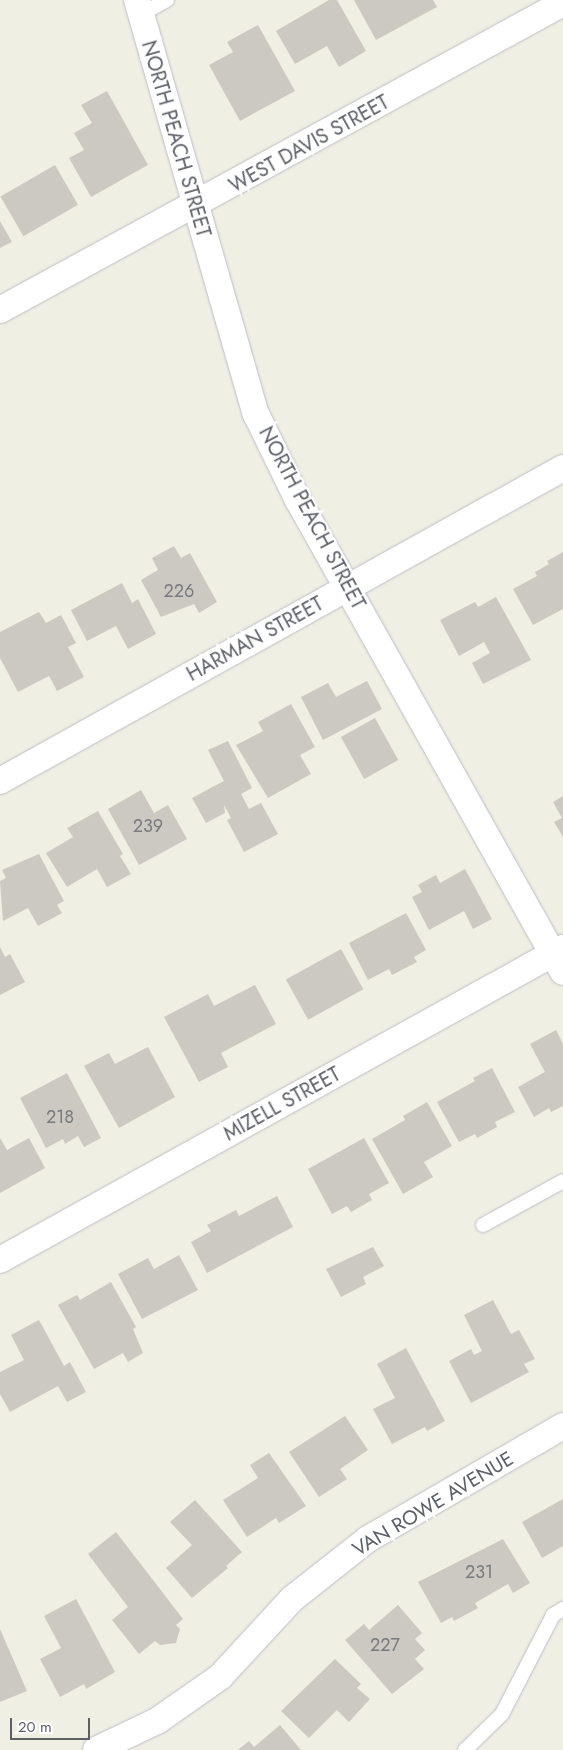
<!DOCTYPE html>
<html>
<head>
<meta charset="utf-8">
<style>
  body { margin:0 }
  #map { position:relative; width:563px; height:1750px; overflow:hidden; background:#f0efe4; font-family:Jost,sans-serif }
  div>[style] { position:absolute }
  .building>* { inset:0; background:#cbc9c1; transform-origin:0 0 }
  .roads { filter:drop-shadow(0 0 1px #bcbec4) drop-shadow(0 0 1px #bcbec4) }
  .service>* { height:14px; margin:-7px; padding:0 7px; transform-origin:7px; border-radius:7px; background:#fff }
  .minor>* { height:26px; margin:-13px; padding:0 13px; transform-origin:13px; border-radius:13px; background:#fff }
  span { translate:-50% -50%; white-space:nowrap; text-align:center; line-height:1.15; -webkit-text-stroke:4.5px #fff; paint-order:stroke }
  .number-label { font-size:18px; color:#787a7d }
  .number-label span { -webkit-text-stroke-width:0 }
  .street-label { font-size:20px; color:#5c5f66 }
  .scale { position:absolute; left:10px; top:1718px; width:80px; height:22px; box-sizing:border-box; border:2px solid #5c5f66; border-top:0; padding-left:6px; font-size:15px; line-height:18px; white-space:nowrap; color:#5c5f66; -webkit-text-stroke:4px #fff; paint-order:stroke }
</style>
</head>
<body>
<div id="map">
  <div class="building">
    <i style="clip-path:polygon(329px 0,337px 0,366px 51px,339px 67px,327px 46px,295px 64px,276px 31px)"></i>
    <i style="clip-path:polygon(354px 0,433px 0,437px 7px,376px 40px)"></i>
    <i style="clip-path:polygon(258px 25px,295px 91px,240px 121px,209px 65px,233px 52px,227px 42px)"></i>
    <i style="clip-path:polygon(107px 91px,148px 165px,91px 197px,69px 158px,84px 150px,74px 133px,92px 123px,81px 105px)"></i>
    <i style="left:55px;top:165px;width:46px;height:63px;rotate:60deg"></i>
    <i style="clip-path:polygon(0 221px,12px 242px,0 248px)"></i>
    <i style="clip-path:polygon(174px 546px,181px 558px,190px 553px,217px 602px,199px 613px,194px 604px,161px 617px,141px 580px,158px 570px,152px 558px)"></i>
    <i style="clip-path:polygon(563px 552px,563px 609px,533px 625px,513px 589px,537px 576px,535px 572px,549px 564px,547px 561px)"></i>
    <i style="clip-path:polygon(122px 583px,132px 603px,138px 599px,156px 634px,128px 649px,116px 626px,87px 641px,71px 610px)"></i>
    <i style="clip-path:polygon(496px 597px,531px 660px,483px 684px,472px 663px,490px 653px,484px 642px,459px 656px,440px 620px,475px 602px,478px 607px)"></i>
    <i style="clip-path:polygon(39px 612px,46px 623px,61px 615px,76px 643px,68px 647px,84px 677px,57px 691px,49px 676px,18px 692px,0 658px,0 632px)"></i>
    <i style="clip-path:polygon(367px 681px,382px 709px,323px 740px,301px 697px,328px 683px,336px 697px)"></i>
    <i style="clip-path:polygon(291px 704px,315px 747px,300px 755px,311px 774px,268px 798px,236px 745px,263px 731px,258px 722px)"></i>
    <i style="left:375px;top:718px;width:48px;height:39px;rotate:61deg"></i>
    <i style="clip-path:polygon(228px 741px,252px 788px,241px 794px,249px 809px,261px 803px,278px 834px,244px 852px,227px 820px,231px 818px,224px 805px,225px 813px,206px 823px,192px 798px,224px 781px,208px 750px)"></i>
    <i style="clip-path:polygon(141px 790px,154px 813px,168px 805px,187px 839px,139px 865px,108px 809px)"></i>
    <i style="clip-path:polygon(563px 796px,563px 837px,554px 822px,562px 818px,553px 802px)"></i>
    <i style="clip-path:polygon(98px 811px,123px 854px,120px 856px,131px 874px,107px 887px,97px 869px,67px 887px,46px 853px,73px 837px,67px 828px)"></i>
    <i style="clip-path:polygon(39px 854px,64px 901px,57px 905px,62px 913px,38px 926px,28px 908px,3px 921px,0 881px,6px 878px,2px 870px)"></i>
    <i style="clip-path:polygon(465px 869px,492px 919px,473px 929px,464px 911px,429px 930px,412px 897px,422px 892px,418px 885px,436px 875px,440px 883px)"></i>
    <i style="clip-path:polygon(406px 913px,426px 950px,414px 957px,417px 962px,392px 975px,389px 969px,368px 980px,349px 943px)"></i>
    <i style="clip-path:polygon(0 947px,5px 957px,10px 954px,25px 982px,0 995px)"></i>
    <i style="left:341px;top:949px;width:46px;height:63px;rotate:61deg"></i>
    <i style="clip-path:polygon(255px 985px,276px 1024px,221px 1053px,228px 1067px,199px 1082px,164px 1017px,208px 994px,214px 1006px)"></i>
    <i style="clip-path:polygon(556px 1030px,563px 1044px,563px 1106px,551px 1112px,549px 1108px,534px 1117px,518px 1087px,545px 1072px,530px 1044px)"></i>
    <i style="clip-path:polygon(148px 1047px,175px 1097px,119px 1128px,84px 1066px,109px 1053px,115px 1064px)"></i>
    <i style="clip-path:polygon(492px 1068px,515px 1112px,495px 1122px,497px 1127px,477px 1138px,475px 1134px,459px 1142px,437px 1102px,475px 1081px,473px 1078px)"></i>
    <i style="clip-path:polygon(67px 1073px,101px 1138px,84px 1147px,78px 1136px,65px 1144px,63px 1139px,46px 1148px,20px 1098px)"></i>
    <i style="clip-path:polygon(427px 1102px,452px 1146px,424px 1162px,433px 1177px,403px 1194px,372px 1139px,405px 1120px,403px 1116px)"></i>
    <i style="clip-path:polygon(0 1138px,7px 1150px,29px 1138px,45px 1168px,0 1193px)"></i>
    <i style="clip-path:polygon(364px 1138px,389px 1183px,369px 1194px,372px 1200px,351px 1212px,347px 1206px,332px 1214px,308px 1169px)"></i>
    <i style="clip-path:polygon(277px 1196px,293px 1227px,207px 1273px,191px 1242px,211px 1231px,207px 1225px,236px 1210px,239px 1216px)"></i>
    <i style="clip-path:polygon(373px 1247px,384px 1266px,363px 1277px,366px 1284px,341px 1297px,326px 1269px)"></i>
    <i style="clip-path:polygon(179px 1255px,198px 1290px,142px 1319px,118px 1274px,148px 1258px,154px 1269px)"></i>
    <i style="clip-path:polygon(111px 1282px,136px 1327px,133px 1329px,143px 1353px,128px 1362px,123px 1353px,94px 1369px,58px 1305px,77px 1295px,80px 1300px)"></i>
    <i style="clip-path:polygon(493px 1300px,511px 1334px,519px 1330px,535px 1359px,524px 1364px,529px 1372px,471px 1403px,449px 1361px,471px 1349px,474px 1355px,482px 1351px,464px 1315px)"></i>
    <i style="clip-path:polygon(39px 1320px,64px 1366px,70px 1362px,86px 1392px,67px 1402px,58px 1386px,10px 1412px,0 1394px,0 1372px,24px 1360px,11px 1335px)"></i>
    <i style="clip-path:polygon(406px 1348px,445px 1421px,427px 1431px,425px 1427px,392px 1444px,373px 1409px,395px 1398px,377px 1364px)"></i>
    <i style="clip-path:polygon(345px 1416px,368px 1450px,340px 1469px,347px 1479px,319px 1497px,289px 1452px)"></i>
    <i style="clip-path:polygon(269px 1453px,306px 1506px,279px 1523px,276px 1518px,247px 1537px,223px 1500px,258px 1478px,250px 1465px)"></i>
    <i style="clip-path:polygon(563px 1499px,563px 1546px,542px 1558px,522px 1522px)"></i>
    <i style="clip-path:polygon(195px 1500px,242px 1552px,226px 1566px,228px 1568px,192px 1598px,166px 1568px,192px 1545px,170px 1522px)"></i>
    <i style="clip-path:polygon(116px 1532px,183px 1619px,176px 1625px,180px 1629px,176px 1643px,160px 1645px,155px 1641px,139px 1654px,112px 1620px,128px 1607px,88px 1554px)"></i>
    <i style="clip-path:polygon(503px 1539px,530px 1583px,513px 1593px,508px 1584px,475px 1603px,478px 1608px,454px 1621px,452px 1617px,441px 1623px,418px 1582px)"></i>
    <i style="clip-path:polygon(76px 1599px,115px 1672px,86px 1689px,84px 1684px,60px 1697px,40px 1659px,61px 1648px,44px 1616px)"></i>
    <i style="clip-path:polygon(398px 1605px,422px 1633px,415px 1639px,425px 1650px,415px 1659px,424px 1669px,392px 1694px,345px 1640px,364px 1624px,369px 1630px)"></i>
    <i style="clip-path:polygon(0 1629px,27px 1691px,0 1702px)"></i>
    <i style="clip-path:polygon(335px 1659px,361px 1684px,357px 1688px,370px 1699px,349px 1722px,337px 1710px,309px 1738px,281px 1711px)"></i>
    <i style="clip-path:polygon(280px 1725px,301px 1750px,238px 1750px,249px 1741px,254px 1747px)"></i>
  </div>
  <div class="roads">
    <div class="service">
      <i style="left:140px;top:15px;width:31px;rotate:-29deg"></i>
      <i style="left:483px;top:1225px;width:91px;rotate:-28.8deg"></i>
      <i style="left:465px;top:1750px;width:52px;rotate:-44.2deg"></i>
      <i style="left:502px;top:1714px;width:111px;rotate:-62.7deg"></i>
      <i style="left:553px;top:1615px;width:12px;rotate:-31deg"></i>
    </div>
    <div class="minor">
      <i style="left:137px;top:0;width:431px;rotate:74deg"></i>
      <i style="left:256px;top:414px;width:96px;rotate:64deg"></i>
      <i style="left:298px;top:500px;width:541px;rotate:60.69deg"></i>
      <i style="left:0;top:310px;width:641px;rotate:-28.6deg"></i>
      <i style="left:0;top:781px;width:644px;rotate:-29.07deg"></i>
      <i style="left:0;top:1260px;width:644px;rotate:-28.99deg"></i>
      <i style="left:96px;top:1750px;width:68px;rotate:-25.4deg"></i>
      <i style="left:157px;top:1721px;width:77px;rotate:-34.9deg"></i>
      <i style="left:220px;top:1677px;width:106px;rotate:-47.3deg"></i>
      <i style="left:292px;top:1599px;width:97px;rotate:-38.3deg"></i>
      <i style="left:368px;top:1539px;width:225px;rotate:-30.1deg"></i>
    </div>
  </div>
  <div class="number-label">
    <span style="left:179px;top:591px">226</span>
    <span style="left:148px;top:826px">239</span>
    <span style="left:60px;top:1117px">218</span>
    <span style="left:479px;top:1572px">231</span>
    <span style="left:385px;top:1645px">227</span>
  </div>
  <div class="street-label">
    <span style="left:176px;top:139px;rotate:74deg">NORTH PEACH STREET</span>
    <span style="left:309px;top:144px;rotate:-29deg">WEST DAVIS STREET</span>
    <span style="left:312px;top:518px;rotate:62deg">NORTH PEACH STREET</span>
    <span style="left:255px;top:639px;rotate:-29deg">HARMAN STREET</span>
    <span style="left:282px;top:1104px;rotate:-29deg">MIZELL STREET</span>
    <span style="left:433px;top:1504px;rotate:-31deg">VAN ROWE AVENUE</span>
  </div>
  <div class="scale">20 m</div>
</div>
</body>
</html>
